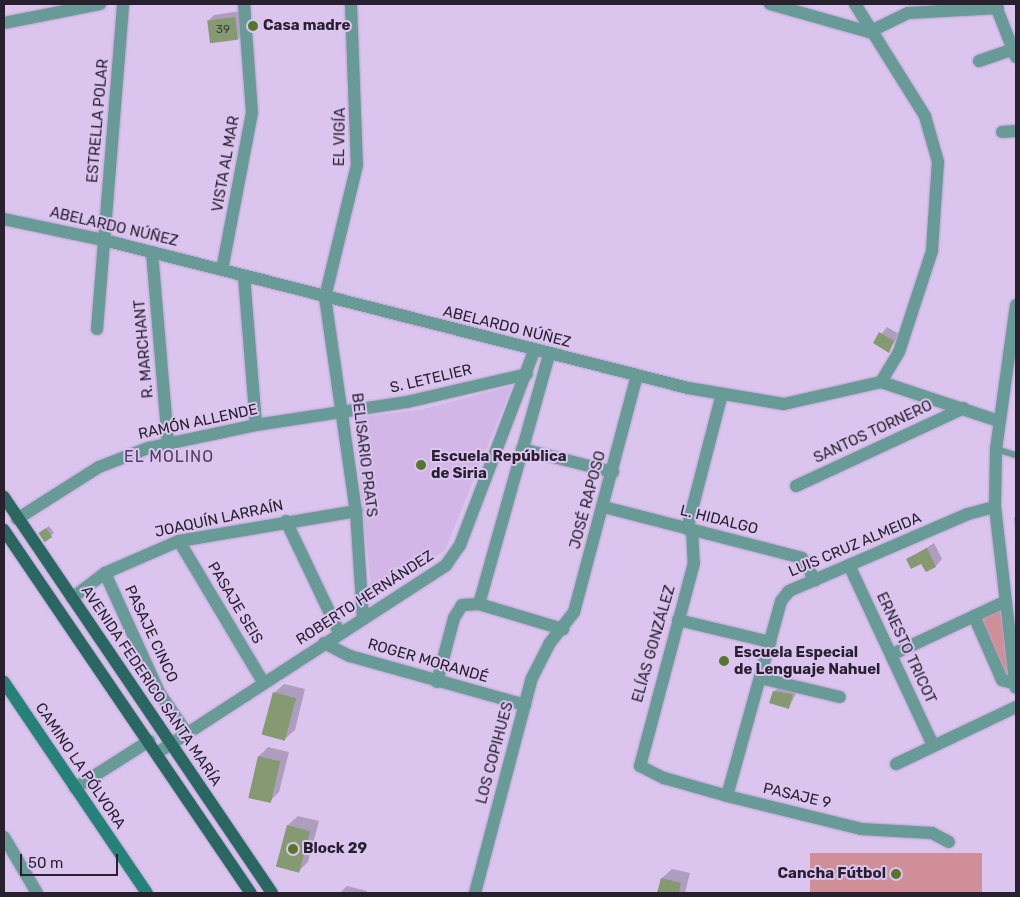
<!DOCTYPE html>
<html>
<head>
<meta charset="utf-8">
<style>
  body { margin:0 }
  #map { position:relative; width:1020px; height:897px; overflow:hidden; background:#dbc5ef; font-family:Rubik,sans-serif }
  div>[style] { position:absolute }
  .built>* { inset:0; background:#d1b6e7 }
  .green>* { inset:0; background:#d08e98; transform-origin:0 0 }
  .shadow>* { inset:0; background:#0003 }
  .building>* { inset:0; background:#869a71; transform-origin:0 0 }
  .roads { filter:drop-shadow(0 0 1px #b7a4c9) drop-shadow(0 0 1px #b7a4c9) }
  .lane>* { height:6px; margin:-3px; padding:0 3px; transform-origin:3px; border-radius:3px; background:#689b97 }
  .street>* { height:12px; margin:-6px; padding:0 6px; transform-origin:6px; border-radius:6px; background:#689b97 }
  .secondary>* { height:12px; margin:-6px; padding:0 6px; transform-origin:6px; border-radius:6px; background:#27817b }
  .primary>* { height:12px; margin:-6px; padding:0 6px; transform-origin:6px; border-radius:6px; background:#2b6762 }
  .dots>* { width:14px; height:14px; translate:-50% -50%; box-sizing:border-box; border:2px solid #dbc5ef; border-radius:50% }
  span { translate:-50% -50%; white-space:nowrap; text-align:center; line-height:1.15; -webkit-text-stroke:4px #dbc5ef; paint-order:stroke }
  .number-label { font-size:12px; color:#403e40 }
  .number-label span { -webkit-text-stroke-width:0 }
  .poi-label { font-size:15px; color:#281f2f; font-weight:700 }
  .left { translate:0 -50%; text-align:left }
  .right { translate:-100% -50%; text-align:right }
  .street-label { font-size:15px; color:#281f2f }
  .neighbourhood-label { font-size:16px; color:#513d60; letter-spacing:1px }
  .frame { position:absolute; inset:0; border:5px solid #281f2f; pointer-events:none }
  .scale { position:absolute; left:20px; top:854px; width:98px; height:22px; box-sizing:border-box; border:2px solid #281f2f; border-top:0; padding-left:6px; font-size:15px; line-height:18px; white-space:nowrap; color:#281f2f; -webkit-text-stroke:4px #dbc5ef; paint-order:stroke }
</style>
</head>
<body>
<div id="map">
  <div class="built">
    <i style="clip-path:polygon(512px 386px,445px 550px,372px 598px,354px 418px,420px 410px)"></i>
  </div>
  <div class="green">
    <i style="clip-path:polygon(1000px 610px,1011px 677px,1003px 675px,980px 619px)"></i>
    <i style="left:810px;top:853px;width:172px;height:40px"></i>
  </div>
  <div class="shadow">
    <i style="clip-path:polygon(241px 11px,244px 33px,238px 39px,211px 42px,208px 21px,214px 15px)"></i>
    <i style="clip-path:polygon(887px 327px,899px 334px,889px 351px,875px 342px)"></i>
    <i style="clip-path:polygon(1016px 515px,1016px 540px,1014px 518px)"></i>
    <i style="clip-path:polygon(49px 526px,54px 533px,45px 541px,42px 531px)"></i>
    <i style="clip-path:polygon(934px 543px,942px 559px,936px 566px,926px 570px,922px 562px,908px 559px)"></i>
    <i style="clip-path:polygon(284px 684px,305px 689px,295px 730px,285px 739px,274px 693px)"></i>
    <i style="clip-path:polygon(780px 685px,799px 688px,789px 707px,774px 692px)"></i>
    <i style="clip-path:polygon(268px 747px,289px 752px,279px 792px,269px 802px,259px 756px)"></i>
    <i style="clip-path:polygon(298px 816px,319px 821px,308px 862px,299px 871px,288px 825px)"></i>
    <i style="clip-path:polygon(672px 869px,690px 873px,685px 893px,658px 893px,662px 878px)"></i>
    <i style="clip-path:polygon(347px 886px,367px 891px,366px 893px,340px 893px)"></i>
  </div>
  <div class="building">
    <i style="left:235px;top:17px;width:23px;height:28px;rotate:83deg"></i>
    <i style="clip-path:polygon(879px 332px,894px 341px,889px 353px,873px 343px)"></i>
    <i style="left:46px;top:528px;width:11px;height:9px;rotate:56deg"></i>
    <i style="clip-path:polygon(927px 548px,936px 567px,926px 572px,921px 564px,911px 569px,906px 559px)"></i>
    <i style="clip-path:polygon(773px 691px,793px 694px,789px 709px,769px 703px)"></i>
    <i style="left:273px;top:692px;width:24px;height:44px;rotate:15deg"></i>
    <i style="left:258px;top:756px;width:23px;height:43px;rotate:13deg"></i>
    <i style="left:287px;top:825px;width:24px;height:43px;rotate:15deg"></i>
    <i style="clip-path:polygon(661px 878px,681px 883px,679px 893px,657px 893px)"></i>
  </div>
  <div class="roads">
    <div class="lane">
      <i style="left:996px;top:449px;width:21px;rotate:17deg"></i>
    </div>
    <div class="street">
      <i style="left:351px;top:4px;width:161px;rotate:87.9deg"></i>
      <i style="left:357px;top:165px;width:136px;rotate:103.6deg"></i>
      <i style="left:325px;top:297px;width:216px;rotate:81.8deg"></i>
      <i style="left:356px;top:511px;width:107px;rotate:86.3deg"></i>
      <i style="left:770px;top:4px;width:103px;rotate:15.8deg"></i>
      <i style="left:869px;top:32px;width:43px;rotate:-26deg"></i>
      <i style="left:908px;top:13px;width:90px;rotate:-3.2deg"></i>
      <i style="left:855px;top:4px;width:132px;rotate:58deg"></i>
      <i style="left:925px;top:116px;width:48px;rotate:74.2deg"></i>
      <i style="left:938px;top:162px;width:89px;rotate:93.9deg"></i>
      <i style="left:932px;top:251px;width:106px;rotate:108.1deg"></i>
      <i style="left:899px;top:352px;width:35px;rotate:121deg"></i>
      <i style="left:995px;top:4px;width:57px;rotate:68.4deg"></i>
      <i style="left:4px;top:23px;width:98px;rotate:-11.2deg"></i>
      <i style="left:979px;top:61px;width:36px;rotate:-19deg"></i>
      <i style="left:1002px;top:132px;width:14px;rotate:-4deg"></i>
      <i style="left:4px;top:219px;width:102px;rotate:11.9deg"></i>
      <i style="left:104px;top:240px;width:602px;rotate:14.22deg"></i>
      <i style="left:688px;top:388px;width:97px;rotate:9.5deg"></i>
      <i style="left:784px;top:404px;width:99px;rotate:-12.8deg"></i>
      <i style="left:881px;top:382px;width:124px;rotate:18.3deg"></i>
      <i style="left:152px;top:252px;width:192px;rotate:85.2deg"></i>
      <i style="left:222px;top:270px;width:160px;rotate:-79.2deg"></i>
      <i style="left:252px;top:113px;width:109px;rotate:-94.2deg"></i>
      <i style="left:244px;top:276px;width:149px;rotate:85.4deg"></i>
      <i style="left:1016px;top:305px;width:145px;rotate:97.9deg"></i>
      <i style="left:996px;top:449px;width:58px;rotate:91deg"></i>
      <i style="left:995px;top:507px;width:182px;rotate:83.4deg"></i>
      <i style="left:97px;top:329px;width:326px;rotate:-85.4deg"></i>
      <i style="left:522px;top:449px;width:94px;rotate:14.2deg"></i>
      <i style="left:796px;top:486px;width:185px;rotate:-24.9deg"></i>
      <i style="left:604px;top:507px;width:204px;rotate:14.4deg"></i>
      <i style="left:802px;top:558px;width:26px;rotate:59deg"></i>
      <i style="left:17px;top:519px;width:97px;rotate:-32.4deg"></i>
      <i style="left:99px;top:467px;width:53px;rotate:-21.2deg"></i>
      <i style="left:148px;top:448px;width:110px;rotate:-12deg"></i>
      <i style="left:256px;top:425px;width:153px;rotate:-8.7deg"></i>
      <i style="left:407px;top:402px;width:123px;rotate:-13.1deg"></i>
      <i style="left:286px;top:521px;width:125px;rotate:64.5deg"></i>
      <i style="left:687px;top:529px;width:139px;rotate:-75.5deg"></i>
      <i style="left:692px;top:530px;width:33px;rotate:87deg"></i>
      <i style="left:694px;top:563px;width:210px;rotate:104.9deg"></i>
      <i style="left:640px;top:766px;width:27px;rotate:27deg"></i>
      <i style="left:664px;top:778px;width:66px;rotate:15.9deg"></i>
      <i style="left:727px;top:796px;width:138px;rotate:13.8deg"></i>
      <i style="left:861px;top:829px;width:71px;rotate:3.2deg"></i>
      <i style="left:932px;top:833px;width:19px;rotate:28deg"></i>
      <i style="left:179px;top:541px;width:164px;rotate:59.2deg"></i>
      <i style="left:849px;top:565px;width:199px;rotate:65deg"></i>
      <i style="left:105px;top:573px;width:133px;rotate:65.6deg"></i>
      <i style="left:160px;top:694px;width:46px;rotate:55.6deg"></i>
      <i style="left:72px;top:598px;width:41px;rotate:-37.1deg"></i>
      <i style="left:105px;top:573px;width:81px;rotate:-23.4deg"></i>
      <i style="left:179px;top:541px;width:180px;rotate:-9.6deg"></i>
      <i style="left:479px;top:604px;width:259px;rotate:-74.3deg"></i>
      <i style="left:974px;top:616px;width:70px;rotate:66.4deg"></i>
      <i style="left:1002px;top:680px;width:15px;rotate:16deg"></i>
      <i style="left:678px;top:620px;width:95px;rotate:13.4deg"></i>
      <i style="left:324px;top:643px;width:29px;rotate:27deg"></i>
      <i style="left:350px;top:656px;width:182px;rotate:15.6deg"></i>
      <i style="left:893px;top:654px;width:123px;rotate:-25.1deg"></i>
      <i style="left:760px;top:678px;width:82px;rotate:13.4deg"></i>
      <i style="left:437px;top:682px;width:66px;rotate:-75.1deg"></i>
      <i style="left:454px;top:618px;width:15px;rotate:-58deg"></i>
      <i style="left:462px;top:605px;width:17px;rotate:-3deg"></i>
      <i style="left:479px;top:604px;width:88px;rotate:16.6deg"></i>
      <i style="left:157px;top:753px;width:345px;rotate:-33deg"></i>
      <i style="left:446px;top:565px;width:24px;rotate:-55deg"></i>
      <i style="left:460px;top:545px;width:208px;rotate:-69.1deg"></i>
      <i style="left:896px;top:764px;width:133px;rotate:-25.4deg"></i>
      <i style="left:75px;top:788px;width:88px;rotate:-32.4deg"></i>
      <i style="left:727px;top:796px;width:202px;rotate:-74.5deg"></i>
      <i style="left:781px;top:601px;width:13px;rotate:-51deg"></i>
      <i style="left:789px;top:591px;width:195px;rotate:-23.3deg"></i>
      <i style="left:968px;top:514px;width:28px;rotate:-15deg"></i>
      <i style="left:4px;top:837px;width:65px;rotate:59.5deg"></i>
      <i style="left:475px;top:893px;width:222px;rotate:-75.2deg"></i>
      <i style="left:532px;top:678px;width:38px;rotate:-63deg"></i>
      <i style="left:549px;top:644px;width:41px;rotate:-52deg"></i>
      <i style="left:574px;top:612px;width:244px;rotate:-75.1deg"></i>
    </div>
    <div class="secondary">
      <i style="left:4px;top:682px;width:255px;rotate:55.9deg"></i>
    </div>
    <div class="primary">
      <i style="left:4px;top:497px;width:478px;rotate:55.9deg"></i>
      <i style="left:4px;top:530px;width:439px;rotate:55.8deg"></i>
    </div>
  </div>
  <div class="dots">
    <i style="left:253px;top:26px;background:#57762d"></i>
    <i style="left:421px;top:465px;background:#57762d"></i>
    <i style="left:724px;top:661px;background:#57762d"></i>
    <i style="left:293px;top:849px;background:#57762d"></i>
    <i style="left:896px;top:874px;background:#57762d"></i>
  </div>
  <div class="number-label">
    <span style="left:223px;top:30px">39</span>
  </div>
  <div class="poi-label">
    <span class="left" style="left:263px;top:26px">Casa madre</span>
    <span class="left" style="left:431px;top:465px">Escuela República<br>de Siria</span>
    <span class="left" style="left:734px;top:661px">Escuela Especial<br>de Lenguaje Nahuel</span>
    <span class="left" style="left:303px;top:849px">Block 29</span>
    <span class="right" style="left:886px;top:874px">Cancha Fútbol</span>
  </div>
  <div class="street-label">
    <span style="left:98px;top:121px;rotate:-85deg">ESTRELLA POLAR</span>
    <span style="left:340px;top:137px;rotate:-89deg">EL VIGÍA</span>
    <span style="left:226px;top:164px;rotate:-80deg">VISTA AL MAR</span>
    <span style="left:114px;top:227px;rotate:13deg">ABELARDO NÚÑEZ</span>
    <span style="left:507px;top:327px;rotate:14deg">ABELARDO NÚÑEZ</span>
    <span style="left:144px;top:349px;rotate:-95deg">R. MARCHANT</span>
    <span style="left:431px;top:379px;rotate:-13deg">S. LETELIER</span>
    <span style="left:198px;top:422px;rotate:-12deg">RAMÓN ALLENDE</span>
    <span style="left:873px;top:432px;rotate:-25deg">SANTOS TORNERO</span>
    <span style="left:364px;top:455px;rotate:83deg">BELISARIO PRATS</span>
    <span style="left:588px;top:500px;rotate:-75deg">JOSÉ RAPOSO</span>
    <span style="left:219px;top:519px;rotate:-12deg">JOAQUÍN LARRAÍN</span>
    <span style="left:719px;top:520px;rotate:14deg">L. HIDALGO</span>
    <span style="left:855px;top:545px;rotate:-23deg">LUIS CRUZ ALMEIDA</span>
    <span style="left:365px;top:598px;rotate:-33deg">ROBERTO HERNÁNDEZ</span>
    <span style="left:235px;top:603px;rotate:59deg">PASAJE SEIS</span>
    <span style="left:151px;top:634px;rotate:65deg">PASAJE CINCO</span>
    <span style="left:654px;top:644px;rotate:-74deg">ELÍAS GONZÁLEZ</span>
    <span style="left:906px;top:648px;rotate:65deg">ERNESTO TRICOT</span>
    <span style="left:428px;top:661px;rotate:16deg">ROGER MORANDÉ</span>
    <span style="left:151px;top:686px;rotate:56deg">AVENIDA FEDERICO SANTA MARÍA</span>
    <span style="left:495px;top:753px;rotate:-75deg">LOS COPIHUES</span>
    <span style="left:80px;top:766px;rotate:56deg">CAMINO LA PÓLVORA</span>
    <span style="left:797px;top:796px;rotate:13deg">PASAJE 9</span>
  </div>
  <div class="neighbourhood-label">
    <span style="left:169px;top:457px">EL MOLINO</span>
  </div>
  <div class="frame"></div>
  <div class="scale">50 m</div>
</div>
</body>
</html>
